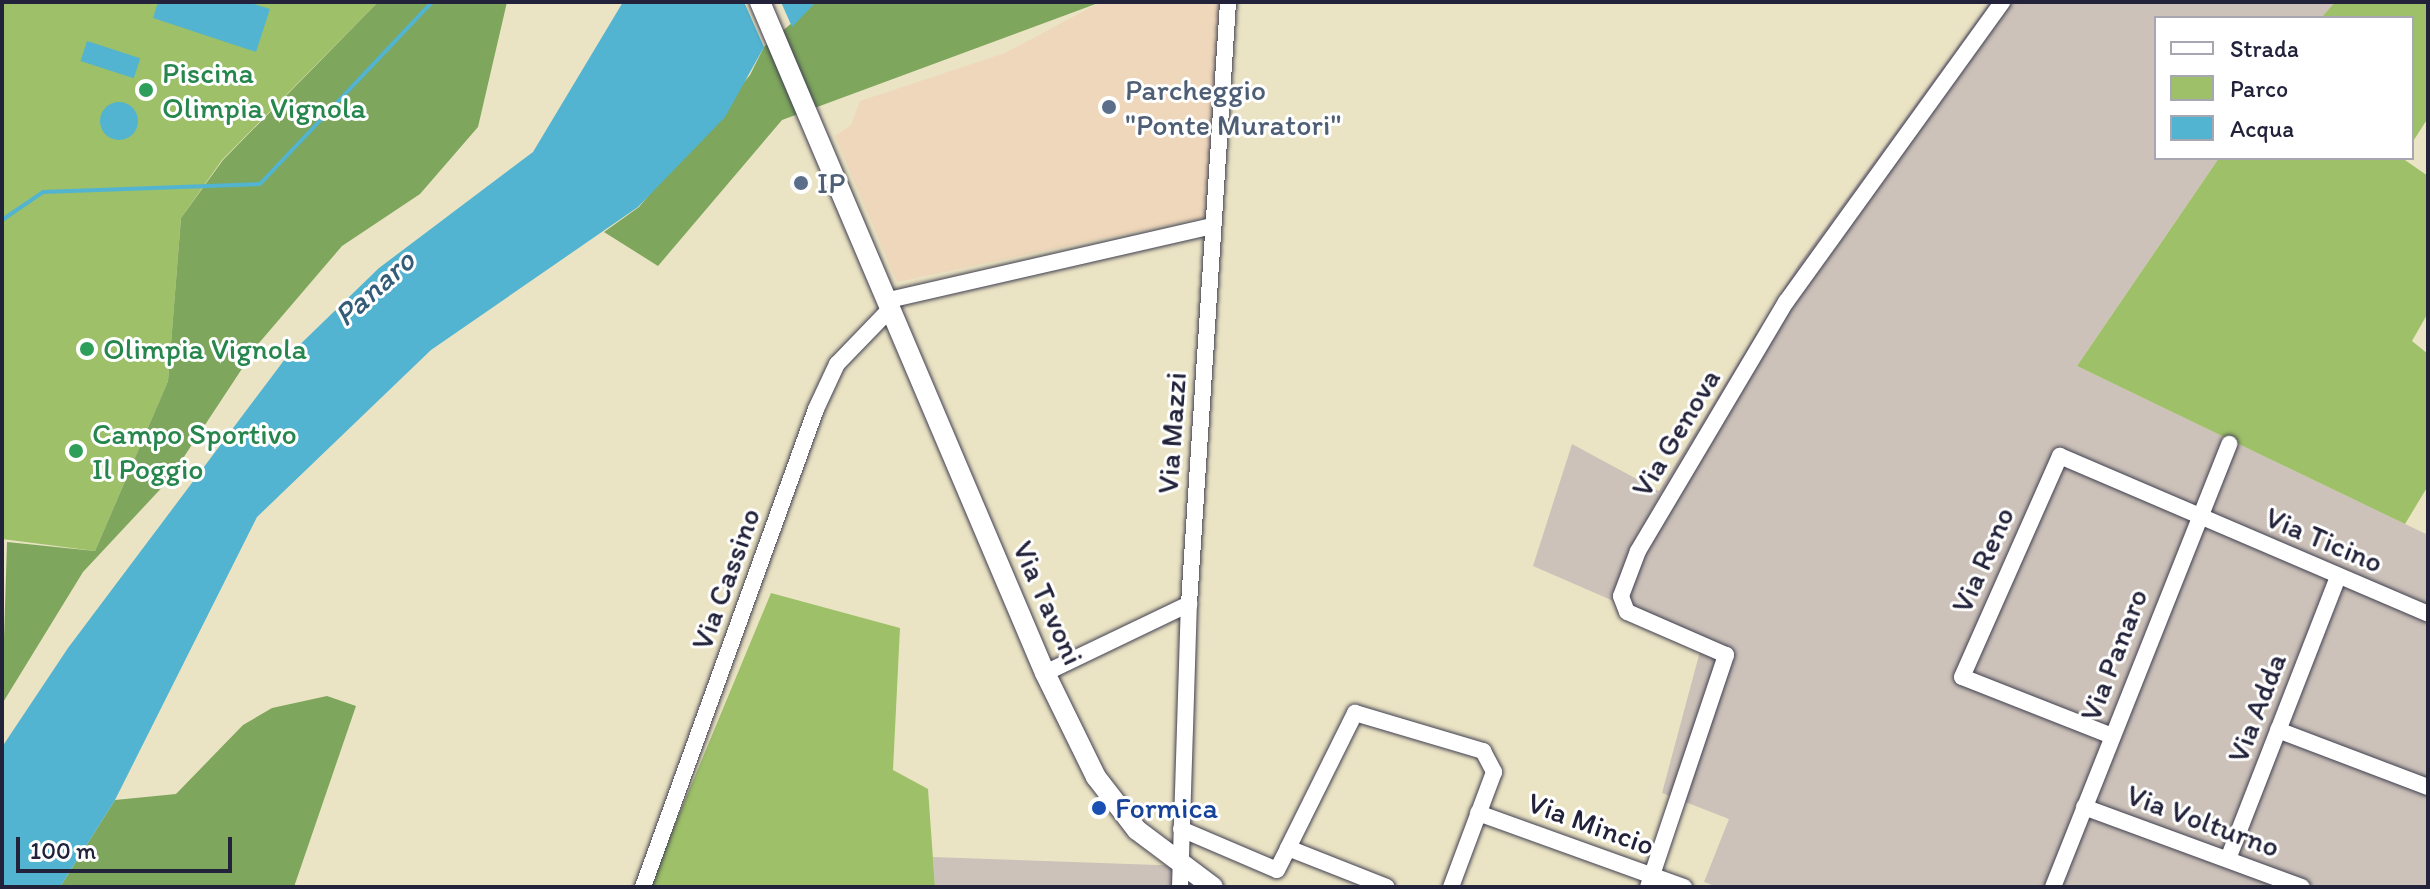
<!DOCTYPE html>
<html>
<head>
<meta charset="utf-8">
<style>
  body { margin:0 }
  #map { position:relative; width:2430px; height:889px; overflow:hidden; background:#ebe4c4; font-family:Itim,sans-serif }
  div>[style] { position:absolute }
  .built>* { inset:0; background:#eed7bb }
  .industrial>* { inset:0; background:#ccc2b9 }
  .green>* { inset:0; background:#9ec069 }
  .forest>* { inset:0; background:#7ea65d }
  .water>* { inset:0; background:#52b4d0; transform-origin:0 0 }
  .round { border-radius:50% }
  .stream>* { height:4px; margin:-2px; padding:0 2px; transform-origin:2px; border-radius:2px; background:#52b4d0 }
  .roads { filter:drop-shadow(0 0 2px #403f50) drop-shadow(0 0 2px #403f50) }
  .minor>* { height:16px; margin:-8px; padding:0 8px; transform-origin:8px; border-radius:8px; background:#fff }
  .major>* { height:20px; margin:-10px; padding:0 10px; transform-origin:10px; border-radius:10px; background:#fff }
  .dots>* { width:22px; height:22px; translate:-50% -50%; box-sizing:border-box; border:4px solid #fff; border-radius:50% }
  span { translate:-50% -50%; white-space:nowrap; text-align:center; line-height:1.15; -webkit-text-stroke:6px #fff; paint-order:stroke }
  .leisure-label { font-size:30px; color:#27864d }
  .left { translate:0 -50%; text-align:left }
  .service-label { font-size:30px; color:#4e5e75 }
  .street-label { font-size:30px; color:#22223b }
  .transit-label { font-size:30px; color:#164399 }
  .water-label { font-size:32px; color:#355c77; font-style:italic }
  .frame { position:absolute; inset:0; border:4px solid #22223b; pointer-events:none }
  .legend { position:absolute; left:2154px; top:16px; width:260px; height:144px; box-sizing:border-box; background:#fff; border:2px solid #a7a7b1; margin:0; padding:10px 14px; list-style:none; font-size:24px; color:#22223b }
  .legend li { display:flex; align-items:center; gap:16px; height:40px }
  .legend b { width:40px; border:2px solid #a7a7b1 }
  .scale { position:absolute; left:16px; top:837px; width:216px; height:36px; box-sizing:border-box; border:4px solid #22223b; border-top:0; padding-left:10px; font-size:24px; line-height:28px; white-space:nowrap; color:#22223b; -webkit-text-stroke:6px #fff; paint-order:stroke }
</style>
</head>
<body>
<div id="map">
  <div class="built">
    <i style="clip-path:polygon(1101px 2px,1231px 2px,1210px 216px,897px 282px,835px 136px,851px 125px,860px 101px,1005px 53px)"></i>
  </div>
  <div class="industrial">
    <i style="clip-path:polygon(1990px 2px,2335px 2px,2321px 18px,2156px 18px,2156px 158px,2219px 158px,2077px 366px,2428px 535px,2428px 887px,1717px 887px,1704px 882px,1729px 819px,1662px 793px,1703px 640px,1533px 566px,1572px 444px,1659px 491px,1799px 264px)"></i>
    <i style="clip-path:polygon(933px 857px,1186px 866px,1225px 887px,935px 887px)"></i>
  </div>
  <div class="green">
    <i style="clip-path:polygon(2px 2px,378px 2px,222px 160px,181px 218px,168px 381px,95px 551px,2px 539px)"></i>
    <i style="clip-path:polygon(2335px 2px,2428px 2px,2428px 118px,2412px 143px,2412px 18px,2321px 18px)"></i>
    <i style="clip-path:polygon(2219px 158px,2402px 158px,2428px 176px,2428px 313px,2412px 341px,2428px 354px,2428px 486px,2405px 524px,2077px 366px)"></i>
    <i style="clip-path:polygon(771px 593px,900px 628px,893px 770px,928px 789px,935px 887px,649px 887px)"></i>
  </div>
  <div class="forest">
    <i style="clip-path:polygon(378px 2px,507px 2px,478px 127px,420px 194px,342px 246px,259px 343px,168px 481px,83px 572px,2px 704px,7px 542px,95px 551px,168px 381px,181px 218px,223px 160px)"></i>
    <i style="clip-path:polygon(816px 2px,1101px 2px,782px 120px,658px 266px,604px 232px,639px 207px,750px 75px,764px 47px)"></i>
    <i style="clip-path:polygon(327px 696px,356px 706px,294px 887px,60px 887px,115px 800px,176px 794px,243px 725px,272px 708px)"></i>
  </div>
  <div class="water">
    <i style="clip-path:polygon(158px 2px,248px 2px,270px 9px,256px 52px,153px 18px)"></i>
    <i style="clip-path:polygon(623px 2px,744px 2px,764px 47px,725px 117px,638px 207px,431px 350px,257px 517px,115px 800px,60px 887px,2px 887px,2px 747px,68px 648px,285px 359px,379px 268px,533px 152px)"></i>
    <i style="clip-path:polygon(781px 2px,816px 2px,792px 27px)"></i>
    <i style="left:87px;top:41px;width:56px;height:21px;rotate:18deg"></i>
    <i class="round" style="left:100px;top:102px;width:38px;height:38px"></i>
  </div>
  <div class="stream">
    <i style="left:2px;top:220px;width:50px;rotate:-34.3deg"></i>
    <i style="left:43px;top:192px;width:217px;rotate:-2.1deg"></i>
    <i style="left:260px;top:184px;width:250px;rotate:-46.6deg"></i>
  </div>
  <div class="roads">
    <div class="minor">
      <i style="left:889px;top:300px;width:332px;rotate:-12.9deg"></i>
      <i style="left:1045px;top:673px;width:160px;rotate:-25.6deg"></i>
      <i style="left:2278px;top:730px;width:160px;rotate:20.8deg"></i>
      <i style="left:2112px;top:736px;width:161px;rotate:-158.5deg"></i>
      <i style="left:1962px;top:677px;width:242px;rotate:-66.1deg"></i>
      <i style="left:2060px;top:456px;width:400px;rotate:23.2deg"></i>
      <i style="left:2084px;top:807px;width:232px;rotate:20.2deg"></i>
      <i style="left:1478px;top:813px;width:219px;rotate:19.8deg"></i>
      <i style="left:1181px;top:829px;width:104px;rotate:23.1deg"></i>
      <i style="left:1277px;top:870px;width:25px;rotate:-63deg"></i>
      <i style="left:1288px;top:848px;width:106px;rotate:21.5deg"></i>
      <i style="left:1288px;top:848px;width:151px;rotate:-63.6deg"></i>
      <i style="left:1355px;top:713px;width:134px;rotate:16.5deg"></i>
      <i style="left:1483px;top:751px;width:24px;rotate:62deg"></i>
      <i style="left:1494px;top:772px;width:123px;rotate:110.5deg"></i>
      <i style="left:2228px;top:859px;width:303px;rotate:-68.7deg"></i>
      <i style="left:643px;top:887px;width:508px;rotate:-70.1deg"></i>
      <i style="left:816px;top:409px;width:50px;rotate:-65deg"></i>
      <i style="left:837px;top:364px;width:78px;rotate:-46deg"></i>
      <i style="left:1180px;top:887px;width:283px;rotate:-88.2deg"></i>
      <i style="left:1189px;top:604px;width:603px;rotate:-86.29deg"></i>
      <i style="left:1648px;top:887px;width:245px;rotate:-71.4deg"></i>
      <i style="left:1726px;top:655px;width:108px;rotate:-156.5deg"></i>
      <i style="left:1627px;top:612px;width:17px;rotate:-111deg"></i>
      <i style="left:1621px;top:596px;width:48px;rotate:-69.3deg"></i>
      <i style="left:1638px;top:551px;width:290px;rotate:-59.3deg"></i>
      <i style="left:1786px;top:302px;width:370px;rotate:-54.2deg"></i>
      <i style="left:2053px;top:887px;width:477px;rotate:-68.3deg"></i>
    </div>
    <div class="major">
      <i style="left:760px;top:2px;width:729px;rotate:66.99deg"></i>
      <i style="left:1045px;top:673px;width:116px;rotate:63.9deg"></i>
      <i style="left:1096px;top:777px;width:67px;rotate:52.3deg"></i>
      <i style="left:1137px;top:830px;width:95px;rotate:36.9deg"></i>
    </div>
  </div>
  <div class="dots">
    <i style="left:146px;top:90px;background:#2e9e5b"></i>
    <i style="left:1109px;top:107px;background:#5c6f8a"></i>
    <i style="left:801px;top:183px;background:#5c6f8a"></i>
    <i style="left:87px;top:349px;background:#2e9e5b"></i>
    <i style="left:76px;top:451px;background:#2e9e5b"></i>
    <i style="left:1099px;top:808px;background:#1a4fb4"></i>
  </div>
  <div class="leisure-label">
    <span class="left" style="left:162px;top:90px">Piscina<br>Olimpia Vignola</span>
    <span class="left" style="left:103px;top:349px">Olimpia Vignola</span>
    <span class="left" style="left:92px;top:451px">Campo Sportivo<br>Il Poggio</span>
  </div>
  <div class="service-label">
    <span class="left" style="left:1125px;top:107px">Parcheggio<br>"Ponte Muratori"</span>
    <span class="left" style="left:817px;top:183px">IP</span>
  </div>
  <div class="street-label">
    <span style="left:1172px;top:433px;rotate:-86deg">Via Mazzi</span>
    <span style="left:1676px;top:433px;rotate:-59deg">Via Genova</span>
    <span style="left:2324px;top:540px;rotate:23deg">Via Ticino</span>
    <span style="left:1983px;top:560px;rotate:-66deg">Via Reno</span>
    <span style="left:726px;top:579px;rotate:-70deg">Via Cassino</span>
    <span style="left:1048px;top:603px;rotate:66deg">Via Tavoni</span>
    <span style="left:2114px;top:655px;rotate:-69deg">Via Panaro</span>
    <span style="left:2257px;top:708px;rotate:-69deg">Via Adda</span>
    <span style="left:2203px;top:821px;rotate:20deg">Via Volturno</span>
    <span style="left:1591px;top:824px;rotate:20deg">Via Mincio</span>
  </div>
  <div class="transit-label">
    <span class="left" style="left:1115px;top:808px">Formica</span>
  </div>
  <div class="water-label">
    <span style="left:374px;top:288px;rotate:-42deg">Panaro</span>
  </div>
  <div class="frame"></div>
  <ul class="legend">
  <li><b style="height:10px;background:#fff"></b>Strada</li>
  <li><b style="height:22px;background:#9ec069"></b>Parco</li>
  <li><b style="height:22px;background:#52b4d0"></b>Acqua</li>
  </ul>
  <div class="scale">100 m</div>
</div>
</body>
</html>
